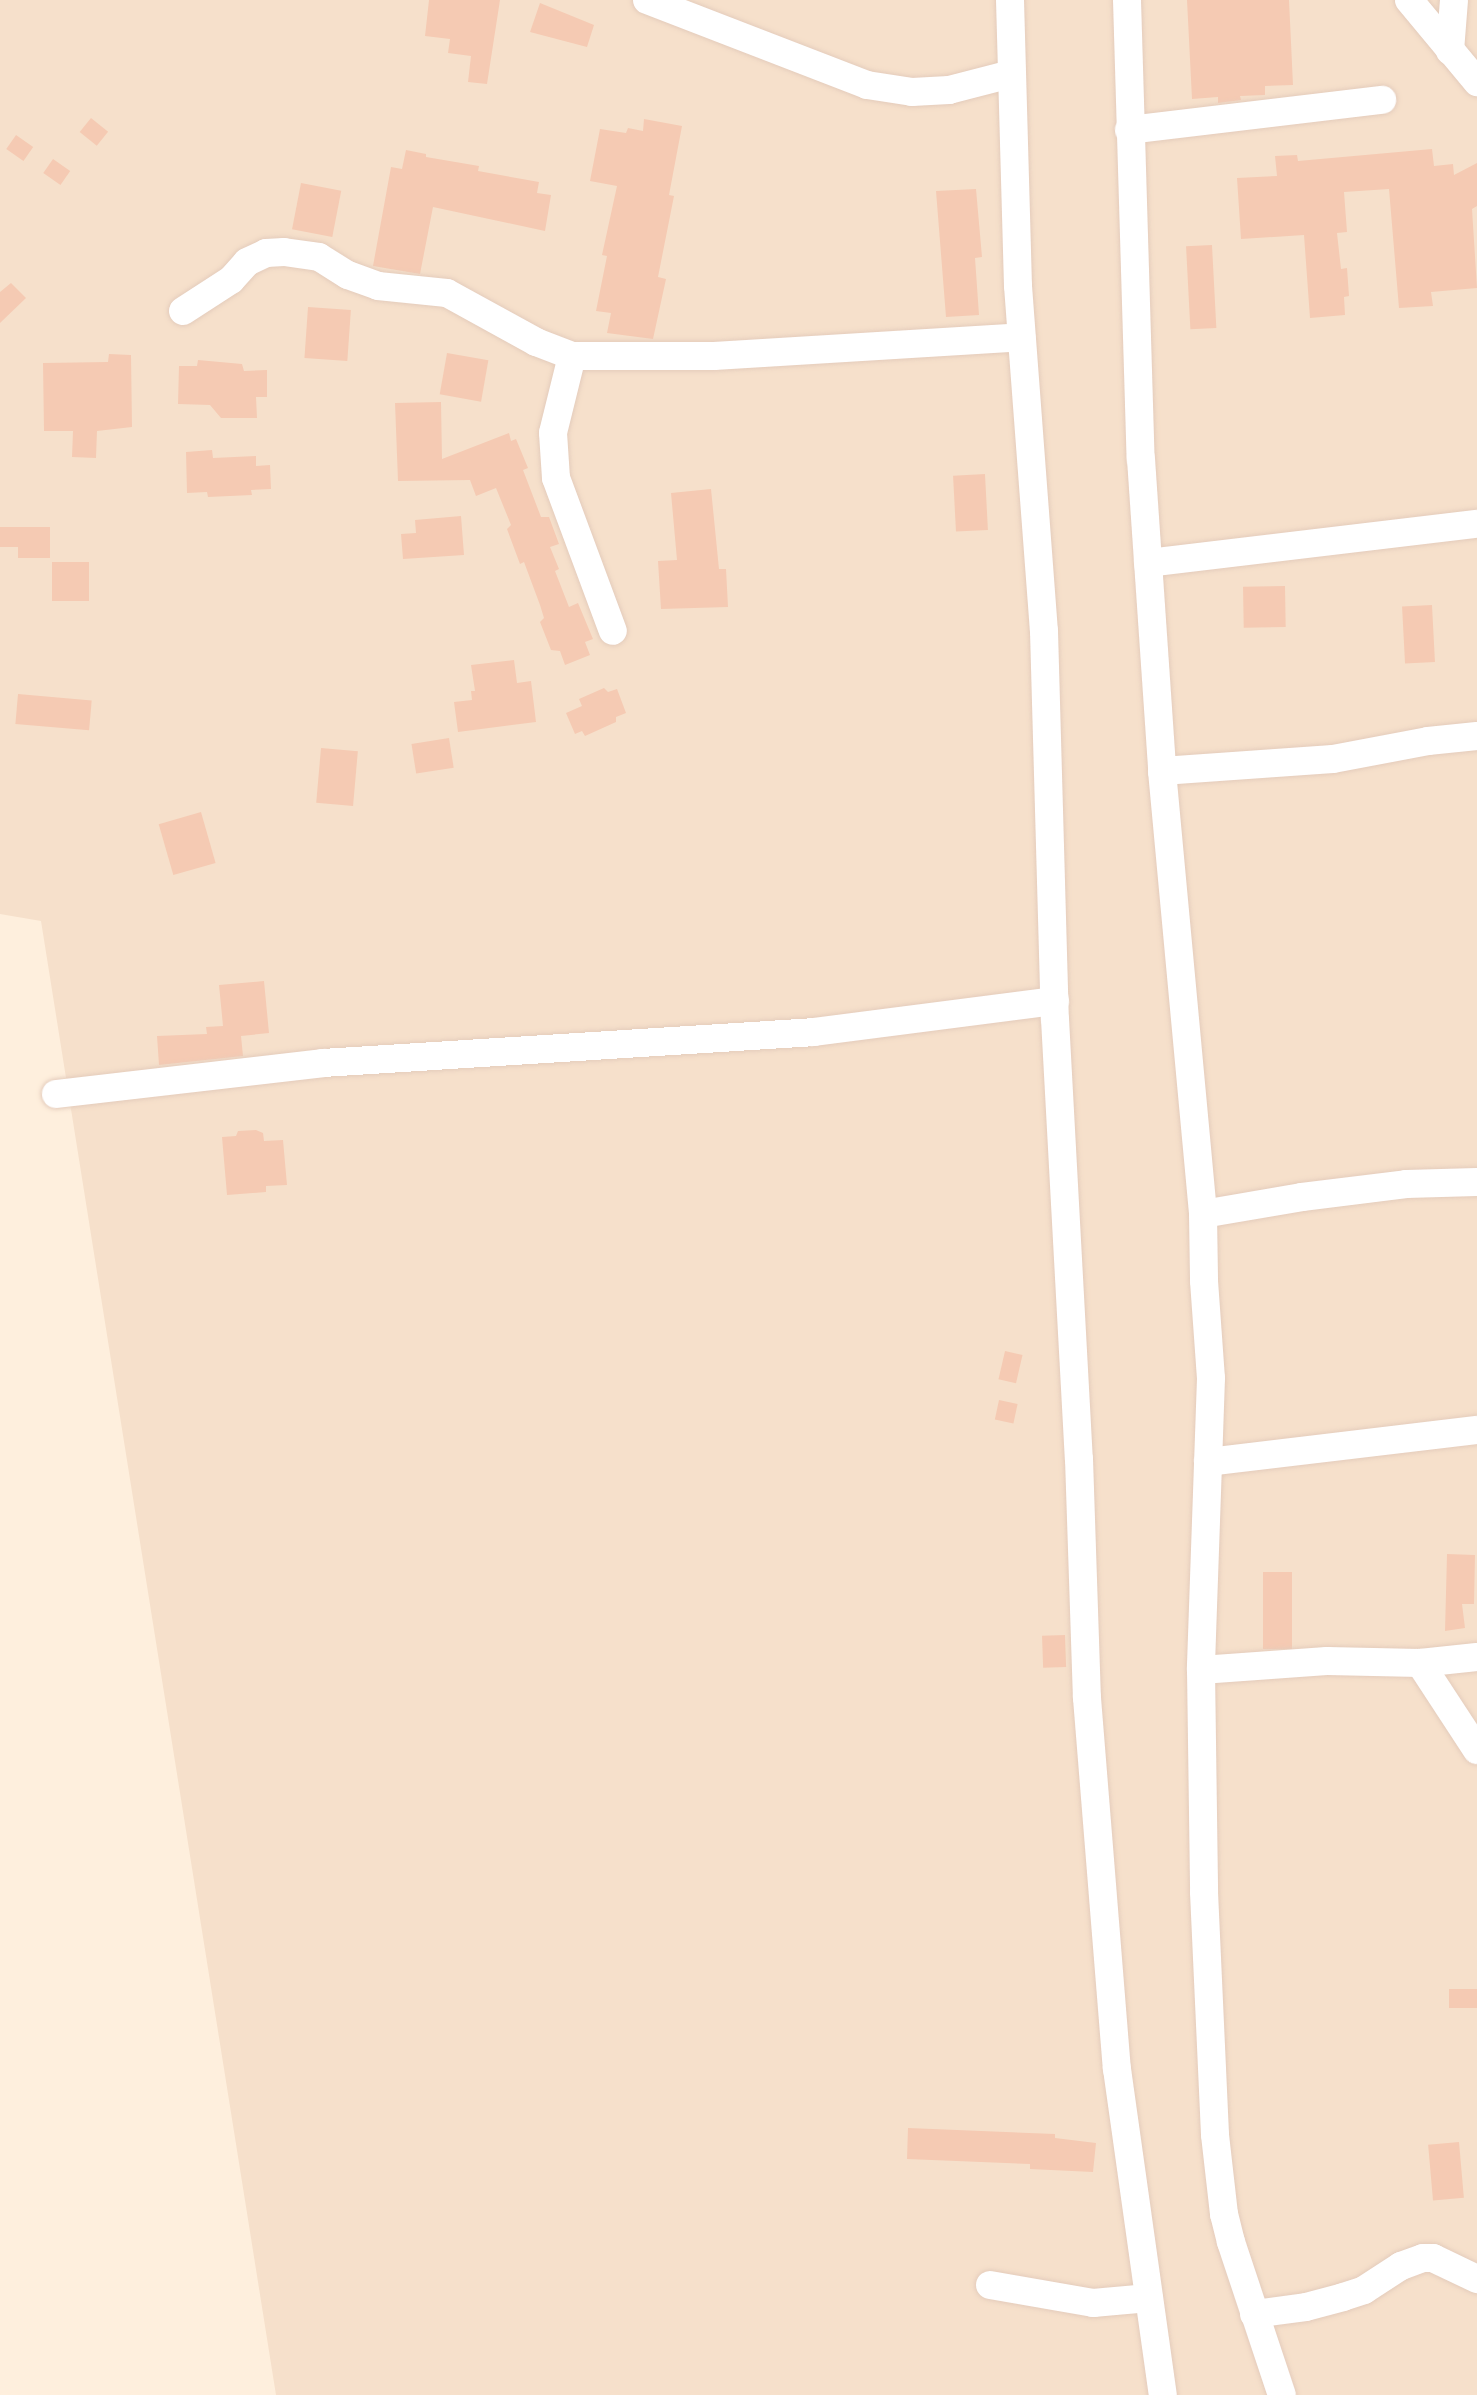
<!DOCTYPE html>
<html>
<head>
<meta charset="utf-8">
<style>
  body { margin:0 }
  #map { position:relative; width:1477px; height:2395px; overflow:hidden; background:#feefdd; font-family:"PT Sans",sans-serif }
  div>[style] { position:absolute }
  .residential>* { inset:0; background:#f6e0cb }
  .building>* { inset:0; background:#f5cab3; transform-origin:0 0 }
  .roads { filter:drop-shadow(0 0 2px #e4ccbc) drop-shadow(0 0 2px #e4ccbc) }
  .minor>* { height:28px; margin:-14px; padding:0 14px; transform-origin:14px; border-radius:14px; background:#fff }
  span { translate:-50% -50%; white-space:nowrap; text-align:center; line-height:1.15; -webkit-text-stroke:5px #fff3e5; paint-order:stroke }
</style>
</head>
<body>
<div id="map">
  <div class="residential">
    <i style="clip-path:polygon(0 0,1477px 0,1477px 2395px,276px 2395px,41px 921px,0 914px)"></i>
  </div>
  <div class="building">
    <i style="clip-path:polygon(429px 0,500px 0,487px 84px,468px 82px,471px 56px,448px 53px,450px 39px,425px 36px)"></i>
    <i style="clip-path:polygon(1187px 0,1289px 0,1293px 85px,1265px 86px,1265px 95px,1240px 96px,1241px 100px,1218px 103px,1218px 97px,1192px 99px)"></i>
    <i style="clip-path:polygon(540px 3px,594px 25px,587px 47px,530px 32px)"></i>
    <i style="left:91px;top:118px;width:22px;height:18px;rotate:39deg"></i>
    <i style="clip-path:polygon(644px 119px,682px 126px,669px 195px,674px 196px,658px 277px,666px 279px,653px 339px,607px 333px,611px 313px,596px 311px,607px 256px,602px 255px,617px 186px,590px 181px,600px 129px,626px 133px,628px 128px,643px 131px)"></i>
    <i style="left:16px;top:135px;width:21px;height:17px;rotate:35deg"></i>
    <i style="clip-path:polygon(1432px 149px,1434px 166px,1453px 164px,1454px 175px,1477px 163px,1477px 206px,1472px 209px,1477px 288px,1431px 292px,1433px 306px,1399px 308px,1389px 189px,1344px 192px,1347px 232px,1337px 233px,1341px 269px,1347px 268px,1349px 296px,1344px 297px,1345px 315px,1310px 318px,1304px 235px,1241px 239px,1237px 178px,1277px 176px,1275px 156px,1297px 155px,1298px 161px)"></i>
    <i style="clip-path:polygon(406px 150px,426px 154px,426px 157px,479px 166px,478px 171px,539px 182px,537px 193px,551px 195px,545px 231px,433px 207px,420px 274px,373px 266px,391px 167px,402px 169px)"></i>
    <i style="left:53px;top:159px;width:21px;height:17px;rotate:35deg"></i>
    <i style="left:301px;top:183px;width:41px;height:47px;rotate:11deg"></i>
    <i style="clip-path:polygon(976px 189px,982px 257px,975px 258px,979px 315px,946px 317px,936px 191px)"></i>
    <i style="left:1212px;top:245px;width:83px;height:26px;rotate:87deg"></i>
    <i style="clip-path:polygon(11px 283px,26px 298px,0 323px,0 292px)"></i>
    <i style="left:308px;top:307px;width:43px;height:51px;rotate:4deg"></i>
    <i style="left:447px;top:353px;width:42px;height:42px;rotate:10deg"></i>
    <i style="clip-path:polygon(109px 354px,131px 355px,132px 427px,97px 431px,96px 458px,72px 457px,73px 431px,44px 431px,43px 363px,108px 362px)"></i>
    <i style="clip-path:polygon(198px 360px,242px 364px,244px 371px,267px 370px,267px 397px,256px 397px,257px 418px,221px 418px,210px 405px,178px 404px,179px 366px,197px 366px)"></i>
    <i style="clip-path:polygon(441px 402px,442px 459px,509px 433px,511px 441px,516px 439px,528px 468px,523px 470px,541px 517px,549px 517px,559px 544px,550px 547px,559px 569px,555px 571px,569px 607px,578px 603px,593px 639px,585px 642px,590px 655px,565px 665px,560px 651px,551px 650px,540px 622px,544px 618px,540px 605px,524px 562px,520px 564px,507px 529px,511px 525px,496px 488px,476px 496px,470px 480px,398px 481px,395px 403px)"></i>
    <i style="clip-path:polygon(212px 450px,213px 458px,256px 456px,256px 466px,270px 465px,271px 489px,251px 490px,252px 495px,208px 497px,207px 492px,187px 493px,186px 452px)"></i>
    <i style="left:985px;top:474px;width:56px;height:32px;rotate:87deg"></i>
    <i style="clip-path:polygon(711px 489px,719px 569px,726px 569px,728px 607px,661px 609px,658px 561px,677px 560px,671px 493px)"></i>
    <i style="clip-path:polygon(461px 516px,464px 555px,403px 559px,401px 534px,416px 533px,415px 520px)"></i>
    <i style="clip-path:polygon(0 527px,50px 527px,50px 558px,18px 558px,18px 547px,0 547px)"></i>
    <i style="left:52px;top:562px;width:37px;height:39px"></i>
    <i style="left:1285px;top:586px;width:41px;height:42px;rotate:89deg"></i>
    <i style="left:1432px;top:605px;width:57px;height:30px;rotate:87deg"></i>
    <i style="clip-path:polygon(514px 660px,517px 683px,531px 681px,536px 722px,458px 732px,454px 702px,472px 700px,471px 691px,475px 691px,471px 665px)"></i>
    <i style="clip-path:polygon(604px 688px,608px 692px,617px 689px,626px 713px,616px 717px,616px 722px,585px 736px,582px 731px,575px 734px,566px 713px,582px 706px,579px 699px)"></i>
    <i style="left:18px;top:694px;width:74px;height:30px;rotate:5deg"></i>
    <i style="left:449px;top:738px;width:30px;height:38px;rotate:81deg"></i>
    <i style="left:321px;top:748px;width:37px;height:55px;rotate:5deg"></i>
    <i style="left:201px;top:812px;width:53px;height:44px;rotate:74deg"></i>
    <i style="clip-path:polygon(264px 981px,269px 1033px,241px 1036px,243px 1056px,159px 1065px,157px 1036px,207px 1034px,206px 1027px,223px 1026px,219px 985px)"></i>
    <i style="clip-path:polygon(256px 1130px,263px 1133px,264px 1141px,283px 1140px,287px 1185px,266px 1186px,266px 1192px,227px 1195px,222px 1137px,236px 1136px,238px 1131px)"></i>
    <i style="left:1005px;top:1351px;width:18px;height:29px;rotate:13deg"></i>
    <i style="left:999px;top:1400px;width:19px;height:20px;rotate:12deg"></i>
    <i style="clip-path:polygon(1447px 1554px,1475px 1555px,1474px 1604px,1462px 1604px,1465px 1628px,1445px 1631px)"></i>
    <i style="left:1263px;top:1572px;width:29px;height:77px"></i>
    <i style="left:1065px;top:1635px;width:32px;height:23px;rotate:88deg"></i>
    <i style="left:1477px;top:1989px;width:19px;height:28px;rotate:90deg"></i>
    <i style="clip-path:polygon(908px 2128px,1055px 2134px,1055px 2138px,1096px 2143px,1093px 2172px,1030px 2169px,1030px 2164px,907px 2159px)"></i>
    <i style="left:1459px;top:2142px;width:56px;height:31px;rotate:85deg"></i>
  </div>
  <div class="roads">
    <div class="minor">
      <i style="left:647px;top:0;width:236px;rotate:21.1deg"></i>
      <i style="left:867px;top:85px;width:46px;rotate:8.8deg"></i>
      <i style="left:912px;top:92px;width:37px;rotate:-3deg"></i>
      <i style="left:949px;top:90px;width:64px;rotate:-14.5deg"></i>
      <i style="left:1010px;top:0;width:286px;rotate:88.4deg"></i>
      <i style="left:1018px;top:286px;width:346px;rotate:85.7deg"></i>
      <i style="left:1044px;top:631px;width:388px;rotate:88.4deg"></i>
      <i style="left:1055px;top:1019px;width:441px;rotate:86.9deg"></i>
      <i style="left:1079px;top:1459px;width:239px;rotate:88.1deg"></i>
      <i style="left:1087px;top:1698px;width:372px;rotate:85.4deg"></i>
      <i style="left:1117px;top:2069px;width:329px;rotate:82deg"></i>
      <i style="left:1127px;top:0;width:459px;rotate:88.3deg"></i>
      <i style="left:1141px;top:459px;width:313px;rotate:86.1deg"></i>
      <i style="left:1162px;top:771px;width:445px;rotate:84.7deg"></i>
      <i style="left:1203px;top:1214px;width:67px;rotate:89.1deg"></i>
      <i style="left:1204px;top:1281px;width:97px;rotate:85.9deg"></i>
      <i style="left:1211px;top:1378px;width:292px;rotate:92deg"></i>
      <i style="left:1201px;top:1670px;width:222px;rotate:89.2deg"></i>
      <i style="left:1204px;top:1892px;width:243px;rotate:87.4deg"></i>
      <i style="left:1215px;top:2135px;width:80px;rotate:83.5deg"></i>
      <i style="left:1224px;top:2214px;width:29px;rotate:76deg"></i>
      <i style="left:1231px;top:2242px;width:161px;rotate:71.6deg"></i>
      <i style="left:1409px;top:0;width:107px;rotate:50.3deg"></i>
      <i style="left:1450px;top:51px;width:51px;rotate:-85.5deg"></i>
      <i style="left:1129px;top:130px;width:255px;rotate:-6.8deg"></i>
      <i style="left:183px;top:311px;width:57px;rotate:-32.9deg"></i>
      <i style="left:231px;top:280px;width:24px;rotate:-48deg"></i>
      <i style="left:247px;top:262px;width:21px;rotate:-25deg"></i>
      <i style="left:266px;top:253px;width:18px;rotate:-3deg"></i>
      <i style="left:284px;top:252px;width:35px;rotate:8deg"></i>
      <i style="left:319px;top:257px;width:34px;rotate:32deg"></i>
      <i style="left:348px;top:275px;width:32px;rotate:20deg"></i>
      <i style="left:378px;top:286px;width:69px;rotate:5.8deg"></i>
      <i style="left:447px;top:293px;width:102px;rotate:28.8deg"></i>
      <i style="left:536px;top:342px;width:39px;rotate:21deg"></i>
      <i style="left:572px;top:356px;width:142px"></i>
      <i style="left:714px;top:356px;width:308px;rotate:-3.5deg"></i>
      <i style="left:572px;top:356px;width:79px;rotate:103.9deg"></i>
      <i style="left:553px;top:433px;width:45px;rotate:86.2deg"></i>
      <i style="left:556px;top:478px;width:163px;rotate:69.6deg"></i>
      <i style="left:1148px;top:563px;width:331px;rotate:-6.8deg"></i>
      <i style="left:1162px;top:771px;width:171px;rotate:-4deg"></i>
      <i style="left:1333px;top:759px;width:97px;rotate:-10.7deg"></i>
      <i style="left:1428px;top:741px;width:49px;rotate:-5.8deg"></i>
      <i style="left:56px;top:1094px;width:269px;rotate:-6.6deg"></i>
      <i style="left:323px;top:1063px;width:491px;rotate:-3.6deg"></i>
      <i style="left:813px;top:1032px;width:244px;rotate:-7.3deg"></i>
      <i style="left:1203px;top:1214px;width:100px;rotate:-9.7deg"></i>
      <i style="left:1302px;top:1197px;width:105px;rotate:-7.1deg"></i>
      <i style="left:1406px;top:1184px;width:71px;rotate:-1.6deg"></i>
      <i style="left:1208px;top:1462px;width:271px;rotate:-6.8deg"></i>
      <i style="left:1420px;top:1663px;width:104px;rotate:56.8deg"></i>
      <i style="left:1201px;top:1670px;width:126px;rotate:-4.1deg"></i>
      <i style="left:1327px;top:1661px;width:93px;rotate:1.2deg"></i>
      <i style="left:1420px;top:1663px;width:57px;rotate:-6deg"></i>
      <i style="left:990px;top:2285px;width:105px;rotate:9.9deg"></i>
      <i style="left:1093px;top:2303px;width:56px;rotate:-5.1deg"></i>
      <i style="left:1254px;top:2314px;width:52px;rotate:-7.7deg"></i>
      <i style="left:1306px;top:2307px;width:38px;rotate:-15deg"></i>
      <i style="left:1343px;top:2297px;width:22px;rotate:-18deg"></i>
      <i style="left:1364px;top:2290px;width:44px;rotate:-33deg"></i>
      <i style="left:1401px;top:2266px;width:23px;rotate:-20deg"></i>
      <i style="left:1423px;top:2258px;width:10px"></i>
      <i style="left:1433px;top:2258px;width:49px;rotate:25.5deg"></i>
    </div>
  </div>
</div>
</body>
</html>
